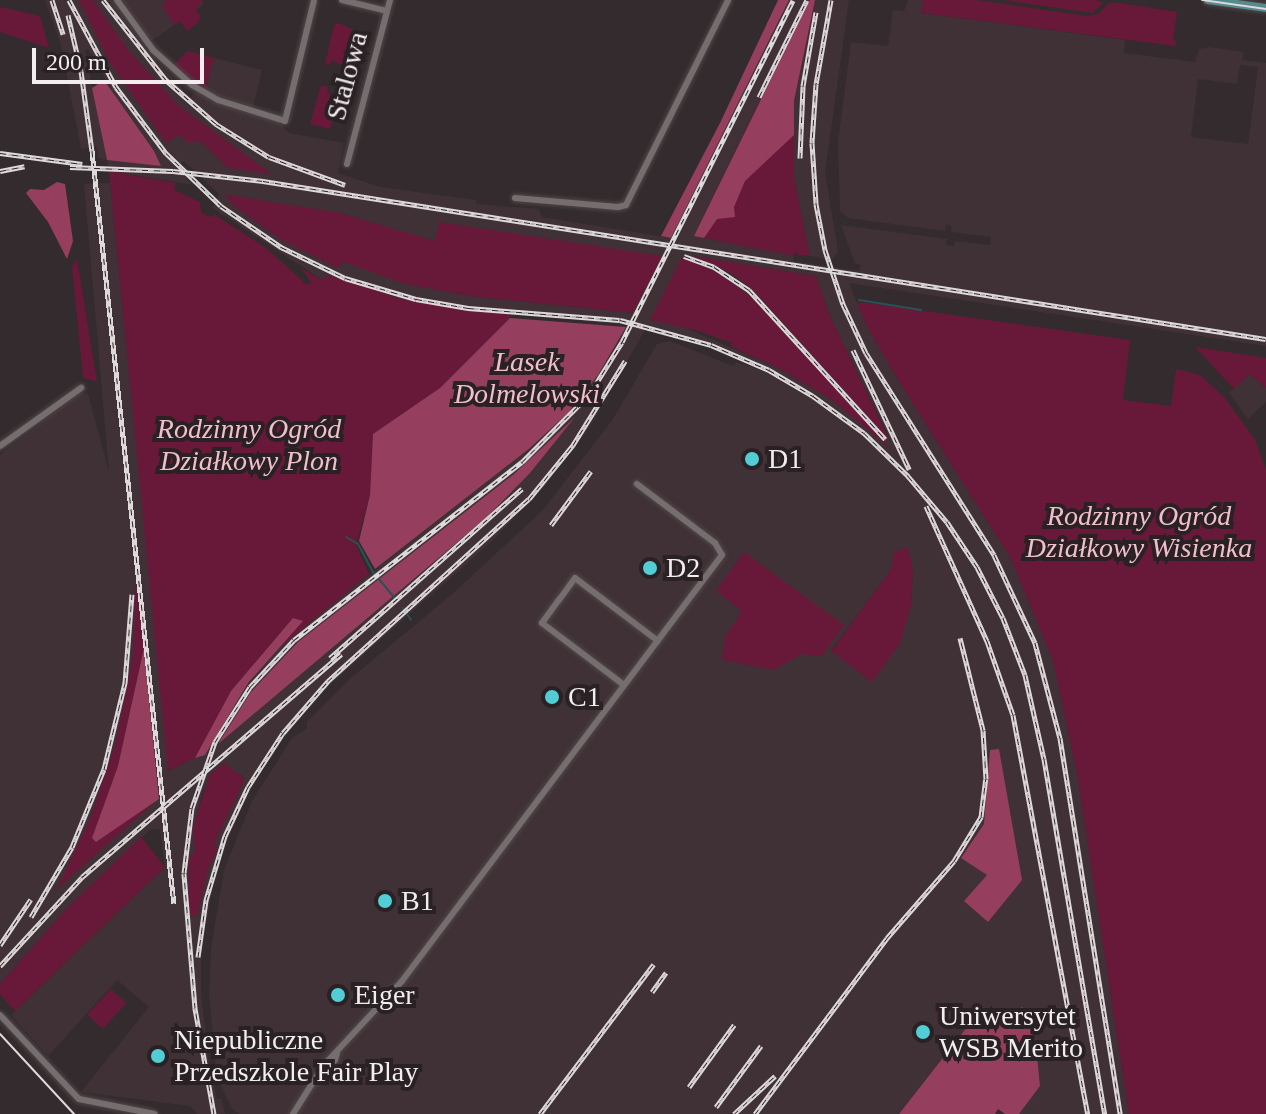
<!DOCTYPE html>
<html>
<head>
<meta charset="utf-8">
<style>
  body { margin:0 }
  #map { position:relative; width:1266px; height:1114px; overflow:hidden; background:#332b2d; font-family:Georgia,serif }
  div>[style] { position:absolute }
  .built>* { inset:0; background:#403136 }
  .green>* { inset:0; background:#68193a; transform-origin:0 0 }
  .forest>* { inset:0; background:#953e5e }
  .stream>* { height:2px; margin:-1px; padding:0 1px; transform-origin:1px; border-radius:1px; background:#275356 }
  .roads { filter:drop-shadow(0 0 2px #4f4849) drop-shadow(0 0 2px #4f4849) }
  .minor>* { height:6px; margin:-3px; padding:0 3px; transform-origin:3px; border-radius:3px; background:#766d6f }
  .major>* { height:8px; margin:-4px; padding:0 4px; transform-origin:4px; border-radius:4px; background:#558a8f }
  .tram>* { height:2px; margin:-1px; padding:0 1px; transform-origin:1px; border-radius:1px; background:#ded9da }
  .rail>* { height:5px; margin-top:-2.5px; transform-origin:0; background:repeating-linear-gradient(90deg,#292123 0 6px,#ded9da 0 12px); box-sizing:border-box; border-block:2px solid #ded9da }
  .dots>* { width:22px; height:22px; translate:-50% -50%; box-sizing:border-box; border:4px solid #292123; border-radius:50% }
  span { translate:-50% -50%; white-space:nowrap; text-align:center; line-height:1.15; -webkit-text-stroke:8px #292123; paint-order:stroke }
  .street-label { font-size:28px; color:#f2edee }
  .park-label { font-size:28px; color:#f1becc; font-style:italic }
  .poi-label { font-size:28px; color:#f2edee }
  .left { translate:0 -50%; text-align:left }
  .scale { position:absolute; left:32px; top:48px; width:172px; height:36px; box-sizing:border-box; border:4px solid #f2edee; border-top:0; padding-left:10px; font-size:24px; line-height:28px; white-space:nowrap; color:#f2edee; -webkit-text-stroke:6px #292123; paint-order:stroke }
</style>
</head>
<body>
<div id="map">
  <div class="built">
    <i style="clip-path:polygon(evenodd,45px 0,112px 0,146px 49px,190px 98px,197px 91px,277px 121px,289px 133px,344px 143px,338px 173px,380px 187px,476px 200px,476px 204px,539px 209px,542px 217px,671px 238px,789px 0,809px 0,694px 236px,794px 256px,793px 261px,859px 271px,861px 265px,855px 263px,841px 225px,947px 239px,946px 245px,954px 246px,955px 241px,990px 245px,991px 237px,951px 232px,952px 226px,946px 225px,945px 231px,848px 218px,840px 211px,838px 142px,851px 42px,888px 46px,893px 10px,904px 11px,908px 0,923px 0,921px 13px,1125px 40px,1124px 53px,1195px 62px,1199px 49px,1210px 47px,1243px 52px,1242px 60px,1266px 63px,1266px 346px,849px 283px,867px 327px,898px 380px,1011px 559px,1053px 661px,1077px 773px,1129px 1114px,1019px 1114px,1040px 1086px,978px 1013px,899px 1114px,239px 1114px,232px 1109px,217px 1077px,209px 997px,211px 949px,224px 870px,252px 801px,292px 738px,307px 728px,307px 722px,351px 678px,450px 596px,543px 510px,613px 419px,657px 344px,670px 341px,733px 366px,736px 362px,766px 372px,726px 352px,646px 328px,592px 423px,543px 488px,492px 541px,317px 696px,279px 741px,249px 789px,216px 868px,201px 955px,201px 993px,209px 1062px,217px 1099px,222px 1099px,225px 1114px,197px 1114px,190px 1106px,81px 1092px,149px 1007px,117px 980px,48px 1056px,11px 1015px,165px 867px,160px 829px,150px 830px,67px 908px,0 984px,0 455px,80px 393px,88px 394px,109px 472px,84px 184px,110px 183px,169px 771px,195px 758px,212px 724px,248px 670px,530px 448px,568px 413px,598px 375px,627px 325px,442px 307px,402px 299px,329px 275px,322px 280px,213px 208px,219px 194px,184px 161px,176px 168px,193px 185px,109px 171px,107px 160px,98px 158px,97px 147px,81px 149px,61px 45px,45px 0,88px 49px,122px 108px,107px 160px,85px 50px,88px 49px,45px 0,1240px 65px,1258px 67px,1248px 144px,1191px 137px,1198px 79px,1237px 84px,1240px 65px,45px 0,234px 206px,340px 213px,436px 242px,487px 231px,661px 257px,633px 313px,469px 296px,403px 283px,280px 239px,234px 206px,45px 0,698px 257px,816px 276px,829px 314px,889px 437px,752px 289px,698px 257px,45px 0,701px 265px,754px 299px,884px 442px,832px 400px,782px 370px,677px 324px,650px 320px,701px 265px,45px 0,891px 570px,913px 571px,911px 606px,831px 650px,891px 570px,45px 0,126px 701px,155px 790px,92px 814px,116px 741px,126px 701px,45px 0,223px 763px,245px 778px,197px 817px,202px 793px,223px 763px)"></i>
    <i style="clip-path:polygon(122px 0,203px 0,202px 6px,151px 41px)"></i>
    <i style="clip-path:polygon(815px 0,849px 0,825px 173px,838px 251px,832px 260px,810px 256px,794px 179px,794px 101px)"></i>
    <i style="clip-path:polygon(187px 51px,262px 70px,253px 107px,205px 91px)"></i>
    <i style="clip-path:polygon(1250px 374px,1266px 388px,1266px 402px,1248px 419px,1229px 393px)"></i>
  </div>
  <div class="green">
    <i style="clip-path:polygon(79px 0,93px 0,129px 51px,179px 106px,273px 175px,228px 168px,200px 141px,188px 143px,179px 135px,166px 143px,110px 63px)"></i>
    <i style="clip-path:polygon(166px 0,203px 0,196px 10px,200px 16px,199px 22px,187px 31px,180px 21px,174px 25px,162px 6px)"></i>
    <i style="clip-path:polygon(809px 0,815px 0,794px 102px,794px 179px,810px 256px,798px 255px,795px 251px,794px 256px,694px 236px)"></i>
    <i style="clip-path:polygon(923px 0,976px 0,1087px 16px,1098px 14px,1109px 3px,1120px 3px,1177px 12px,1173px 40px,1177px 42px,1175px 46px,921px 13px)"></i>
    <i style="clip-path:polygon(1003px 0,1096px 0,1103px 3px,1093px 13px)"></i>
    <i style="clip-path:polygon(0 7px,40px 16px,49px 48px,0 32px)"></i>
    <i style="clip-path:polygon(338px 23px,352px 29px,343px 66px,332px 60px,329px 65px,325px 64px,334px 25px)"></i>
    <i style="clip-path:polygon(187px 51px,214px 58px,205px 91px,173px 66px)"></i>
    <i style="clip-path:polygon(321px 85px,328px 87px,327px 93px,339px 96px,334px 114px,328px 113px,328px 117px,333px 118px,330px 129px,310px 124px)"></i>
    <i style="clip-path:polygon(109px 171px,176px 183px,174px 190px,200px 202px,201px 212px,210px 217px,215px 215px,266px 248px,307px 285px,311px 282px,301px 268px,322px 280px,328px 275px,402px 299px,509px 314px,510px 318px,440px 388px,373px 434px,370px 495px,356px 545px,369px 574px,275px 651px,302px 621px,293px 618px,231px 691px,195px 758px,168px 771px)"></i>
    <i style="clip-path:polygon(224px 194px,340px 213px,435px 241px,439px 222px,662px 256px,633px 313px,469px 296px,402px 283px,344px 262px,337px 268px,280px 239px,234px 206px)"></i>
    <i style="clip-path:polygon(693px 256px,816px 276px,829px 314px,890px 441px,752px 289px,732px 274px)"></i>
    <i style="clip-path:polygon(682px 257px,718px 273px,754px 299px,893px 451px,832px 400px,782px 370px,730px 346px,732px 343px,695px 330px,650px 320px)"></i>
    <i style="clip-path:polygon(77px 259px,97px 382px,83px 378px,72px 267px)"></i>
    <i style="clip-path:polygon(861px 302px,1130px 340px,1123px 400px,1171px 406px,1176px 369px,1200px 375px,1224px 397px,1254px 438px,1266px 469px,1266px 1114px,1129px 1114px,1077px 773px,1053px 661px,1011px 559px,898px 380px,867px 327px,857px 304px)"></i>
    <i style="clip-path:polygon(1195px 347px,1266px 358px,1266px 388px,1250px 374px,1234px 389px)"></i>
    <i style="clip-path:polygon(908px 547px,913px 571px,911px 606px,900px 644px,872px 682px,831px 651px,891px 570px,894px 552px)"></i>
    <i style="clip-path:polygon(744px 552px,844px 625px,822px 656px,802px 654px,774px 670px,722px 660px,725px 637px,742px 611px,716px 591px)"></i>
    <i style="clip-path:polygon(136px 571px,144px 648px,118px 766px,92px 838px,101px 840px,129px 816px,154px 803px,57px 889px,92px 814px,116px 741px,133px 655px)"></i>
    <i style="clip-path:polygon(224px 763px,245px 779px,214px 844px,218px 847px,208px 870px,197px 916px,188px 915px,189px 856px,195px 853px,193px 827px,210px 774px)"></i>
    <i style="clip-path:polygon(141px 837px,165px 867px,15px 1011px,0 994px,0 984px,67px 908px)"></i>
    <i style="left:111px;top:989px;width:21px;height:35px;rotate:43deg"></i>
  </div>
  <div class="forest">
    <i style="clip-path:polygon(778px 0,789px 0,671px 238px,661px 236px,720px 123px)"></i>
    <i style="clip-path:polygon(810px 0,815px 0,794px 101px,794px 135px,745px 181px,734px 207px,735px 217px,717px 219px,704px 238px,694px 236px)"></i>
    <i style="clip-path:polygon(104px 80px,154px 151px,161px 166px,107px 160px,92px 88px)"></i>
    <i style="clip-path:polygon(57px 182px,65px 184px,73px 241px,67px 259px,48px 222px,26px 193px,30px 189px,44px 190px)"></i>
    <i style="clip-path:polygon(510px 318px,626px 327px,598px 375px,568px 413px,530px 448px,375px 569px,359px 541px,370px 495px,373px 434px,440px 388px)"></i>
    <i style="clip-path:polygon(575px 417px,530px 473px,486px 518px,218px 744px,251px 692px,298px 642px,514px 474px)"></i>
    <i style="clip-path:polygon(293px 618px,303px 621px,248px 683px,205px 755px,195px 758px,231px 691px)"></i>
    <i style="clip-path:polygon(144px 648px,159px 799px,96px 842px,92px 838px,118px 766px)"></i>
    <i style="clip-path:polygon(999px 749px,1022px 880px,988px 922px,964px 901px,987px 875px,961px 858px,984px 824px,990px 750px)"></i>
    <i style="clip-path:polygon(1022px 1007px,1033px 1016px,1040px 1086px,1019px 1114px,1005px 1114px,998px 1109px,995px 1114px,899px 1114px,978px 1013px,995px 1026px)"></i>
  </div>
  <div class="stream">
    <i style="left:859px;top:300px;width:63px;rotate:9.2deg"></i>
    <i style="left:346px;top:537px;width:14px;rotate:30deg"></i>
    <i style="left:358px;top:544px;width:32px;rotate:62deg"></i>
    <i style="left:373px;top:572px;width:33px;rotate:50deg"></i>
    <i style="left:403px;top:608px;width:3px;rotate:45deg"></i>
    <i style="left:407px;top:614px;width:7px;rotate:56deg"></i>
  </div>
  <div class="roads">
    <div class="minor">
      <i style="left:117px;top:0;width:62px;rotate:54.2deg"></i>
      <i style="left:153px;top:50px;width:52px;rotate:41.9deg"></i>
      <i style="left:192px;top:85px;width:30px;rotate:30deg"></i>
      <i style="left:218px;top:100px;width:70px;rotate:17.4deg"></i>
      <i style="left:285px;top:121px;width:124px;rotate:-76.5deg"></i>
      <i style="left:342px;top:0;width:46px;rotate:13.7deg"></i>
      <i style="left:347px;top:164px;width:170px;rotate:-75.3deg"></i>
      <i style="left:515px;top:198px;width:103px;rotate:5deg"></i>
      <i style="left:618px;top:207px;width:8px;rotate:-14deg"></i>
      <i style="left:626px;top:205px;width:229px;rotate:-63.5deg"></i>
      <i style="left:0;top:446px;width:100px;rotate:-35.6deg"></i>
      <i style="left:624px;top:685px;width:103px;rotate:-142.9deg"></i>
      <i style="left:542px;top:623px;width:29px;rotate:-54deg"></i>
      <i style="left:559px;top:600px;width:27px;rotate:-54deg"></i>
      <i style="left:575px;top:578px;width:104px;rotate:37.2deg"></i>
      <i style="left:0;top:1015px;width:115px;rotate:46.8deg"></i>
      <i style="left:79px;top:1099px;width:77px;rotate:11.2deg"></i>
      <i style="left:316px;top:1081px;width:28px;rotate:-48deg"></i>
      <i style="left:335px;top:1060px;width:7px;rotate:-74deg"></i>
      <i style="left:293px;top:1114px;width:58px;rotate:-57.7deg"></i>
      <i style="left:324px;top:1065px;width:115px;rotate:-47.1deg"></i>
      <i style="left:402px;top:981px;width:533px;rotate:-53.09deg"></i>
      <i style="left:722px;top:555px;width:14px;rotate:-120deg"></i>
      <i style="left:715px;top:543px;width:98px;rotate:-142.9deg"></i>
    </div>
    <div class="major">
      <i style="left:1208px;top:0;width:59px;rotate:7.9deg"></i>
    </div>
  </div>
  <div class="tram">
    <i style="left:1202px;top:0;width:65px;rotate:8deg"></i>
    <i style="left:0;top:1034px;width:109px;rotate:47.2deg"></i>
  </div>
  <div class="rail">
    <i style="left:52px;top:0;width:36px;rotate:72deg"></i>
    <i style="left:69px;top:0;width:99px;rotate:61.6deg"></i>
    <i style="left:116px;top:87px;width:83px;rotate:52.9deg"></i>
    <i style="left:166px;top:153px;width:76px;rotate:43.9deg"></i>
    <i style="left:221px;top:206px;width:73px;rotate:34.3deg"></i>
    <i style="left:281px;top:247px;width:71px;rotate:25.8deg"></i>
    <i style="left:345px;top:278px;width:74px;rotate:16.5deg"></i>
    <i style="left:416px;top:299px;width:53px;rotate:9.8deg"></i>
    <i style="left:468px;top:308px;width:152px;rotate:4.5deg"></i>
    <i style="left:620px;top:320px;width:94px;rotate:15.4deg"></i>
    <i style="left:711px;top:345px;width:63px;rotate:23.3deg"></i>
    <i style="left:769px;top:370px;width:51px;rotate:30.6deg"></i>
    <i style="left:813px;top:396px;width:63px;rotate:36deg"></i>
    <i style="left:864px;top:433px;width:62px;rotate:44.3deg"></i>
    <i style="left:908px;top:476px;width:60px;rotate:49.7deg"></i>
    <i style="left:947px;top:522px;width:54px;rotate:56.3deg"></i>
    <i style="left:977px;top:567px;width:57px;rotate:63deg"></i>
    <i style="left:1003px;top:618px;width:61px;rotate:68.9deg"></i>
    <i style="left:1025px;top:675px;width:86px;rotate:77.3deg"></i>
    <i style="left:1044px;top:759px;width:360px;rotate:80.3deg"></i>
    <i style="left:103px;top:0;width:102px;rotate:51.8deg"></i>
    <i style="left:166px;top:80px;width:67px;rotate:41.3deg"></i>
    <i style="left:216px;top:124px;width:62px;rotate:31.9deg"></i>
    <i style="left:269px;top:157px;width:81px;rotate:20.2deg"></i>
    <i style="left:831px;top:0;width:85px;rotate:100.1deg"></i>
    <i style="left:816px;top:84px;width:59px;rotate:93.9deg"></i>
    <i style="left:812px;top:143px;width:61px;rotate:86.2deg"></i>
    <i style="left:816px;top:204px;width:47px;rotate:78.9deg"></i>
    <i style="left:825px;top:250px;width:57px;rotate:71.6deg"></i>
    <i style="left:843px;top:304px;width:54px;rotate:64.9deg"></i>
    <i style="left:866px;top:353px;width:239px;rotate:57.6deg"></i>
    <i style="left:994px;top:555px;width:97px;rotate:65deg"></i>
    <i style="left:1035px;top:643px;width:98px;rotate:75.3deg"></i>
    <i style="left:1060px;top:738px;width:381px;rotate:80.9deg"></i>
    <i style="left:68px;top:15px;width:57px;rotate:76.9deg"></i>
    <i style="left:81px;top:71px;width:81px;rotate:82.2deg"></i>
    <i style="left:92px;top:151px;width:757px;rotate:83.79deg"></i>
    <i style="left:759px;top:97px;width:108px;rotate:-63.7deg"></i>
    <i style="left:0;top:153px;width:83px;rotate:7.6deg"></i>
    <i style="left:800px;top:158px;width:72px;rotate:-87.6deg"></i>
    <i style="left:803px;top:86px;width:75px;rotate:-80deg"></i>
    <i style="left:70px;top:167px;width:103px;rotate:2.2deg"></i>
    <i style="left:173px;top:171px;width:91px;rotate:6.3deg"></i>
    <i style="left:263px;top:181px;width:1015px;rotate:8.95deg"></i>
    <i style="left:0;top:171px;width:25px;rotate:-11deg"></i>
    <i style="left:684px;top:256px;width:32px;rotate:20deg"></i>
    <i style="left:714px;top:267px;width:42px;rotate:33.3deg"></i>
    <i style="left:749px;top:290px;width:202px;rotate:47.6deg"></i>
    <i style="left:853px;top:350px;width:132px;rotate:64.8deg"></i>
    <i style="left:926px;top:506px;width:148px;rotate:65.7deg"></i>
    <i style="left:987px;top:641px;width:78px;rotate:70.6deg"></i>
    <i style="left:1013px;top:715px;width:406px;rotate:79.4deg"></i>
    <i style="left:551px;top:525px;width:67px;rotate:-53.5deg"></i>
    <i style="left:330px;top:658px;width:256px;rotate:-41.4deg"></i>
    <i style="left:31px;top:917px;width:81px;rotate:-59.6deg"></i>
    <i style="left:72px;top:847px;width:84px;rotate:-67.7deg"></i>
    <i style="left:104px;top:769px;width:89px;rotate:-76.3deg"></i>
    <i style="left:125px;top:683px;width:89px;rotate:-85.5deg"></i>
    <i style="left:0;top:945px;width:55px;rotate:-56deg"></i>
    <i style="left:198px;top:957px;width:58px;rotate:-82deg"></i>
    <i style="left:206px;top:900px;width:67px;rotate:-73.5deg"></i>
    <i style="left:225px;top:836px;width:54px;rotate:-64.9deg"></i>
    <i style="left:248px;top:787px;width:64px;rotate:-57.1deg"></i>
    <i style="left:283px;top:733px;width:69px;rotate:-49.1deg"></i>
    <i style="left:328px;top:681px;width:271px;rotate:-42.2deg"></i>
    <i style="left:529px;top:499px;width:70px;rotate:-50.8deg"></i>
    <i style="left:573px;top:445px;width:99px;rotate:-58.2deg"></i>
    <i style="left:0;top:966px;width:121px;rotate:-47.3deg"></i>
    <i style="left:82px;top:877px;width:342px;rotate:-40.7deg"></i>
    <i style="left:652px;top:992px;width:24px;rotate:-54deg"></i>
    <i style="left:689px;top:1087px;width:77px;rotate:-54deg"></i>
    <i style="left:716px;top:1107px;width:76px;rotate:-53.6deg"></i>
    <i style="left:214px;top:1114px;width:108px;rotate:-100.2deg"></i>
    <i style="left:195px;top:1008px;width:135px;rotate:-94.7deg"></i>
    <i style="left:184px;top:873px;width:65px;rotate:-83deg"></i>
    <i style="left:192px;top:808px;width:70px;rotate:-70.8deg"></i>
    <i style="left:215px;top:742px;width:65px;rotate:-57.5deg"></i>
    <i style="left:250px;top:687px;width:64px;rotate:-46.9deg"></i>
    <i style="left:294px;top:640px;width:289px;rotate:-38deg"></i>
    <i style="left:522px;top:462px;width:95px;rotate:-45deg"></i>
    <i style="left:589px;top:395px;width:62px;rotate:-58.1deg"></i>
    <i style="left:622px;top:342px;width:382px;rotate:-63.4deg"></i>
    <i style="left:540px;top:1114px;width:188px;rotate:-52.8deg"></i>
    <i style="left:734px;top:1114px;width:56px;rotate:-42.8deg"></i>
    <i style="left:755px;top:1114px;width:220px;rotate:-53.1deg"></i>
    <i style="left:887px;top:938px;width:102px;rotate:-49deg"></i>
    <i style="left:954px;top:861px;width:52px;rotate:-58.5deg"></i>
    <i style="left:981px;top:817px;width:38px;rotate:-83deg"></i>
    <i style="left:986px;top:779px;width:49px;rotate:-93.5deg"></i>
    <i style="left:983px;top:730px;width:95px;rotate:-104deg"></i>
  </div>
  <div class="dots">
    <i style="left:752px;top:459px;background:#52ccd5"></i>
    <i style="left:650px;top:568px;background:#52ccd5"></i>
    <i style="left:552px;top:697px;background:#52ccd5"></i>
    <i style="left:385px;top:901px;background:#52ccd5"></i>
    <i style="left:338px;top:995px;background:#52ccd5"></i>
    <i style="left:923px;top:1032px;background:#52ccd5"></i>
    <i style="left:158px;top:1056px;background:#52ccd5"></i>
  </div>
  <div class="street-label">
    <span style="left:347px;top:76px;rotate:-75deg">Stalowa</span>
  </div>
  <div class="park-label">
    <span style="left:527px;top:378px">Lasek<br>Dolmelowski</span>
    <span style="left:249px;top:445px">Rodzinny Ogród<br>Działkowy Plon</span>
    <span style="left:1139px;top:532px">Rodzinny Ogród<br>Działkowy Wisienka</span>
  </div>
  <div class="poi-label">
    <span class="left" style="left:768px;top:459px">D1</span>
    <span class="left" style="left:666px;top:568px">D2</span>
    <span class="left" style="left:568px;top:697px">C1</span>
    <span class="left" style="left:401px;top:901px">B1</span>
    <span class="left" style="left:354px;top:995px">Eiger</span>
    <span class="left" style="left:939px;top:1032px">Uniwersytet<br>WSB Merito</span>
    <span class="left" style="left:174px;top:1056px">Niepubliczne<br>Przedszkole Fair Play</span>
  </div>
  <div class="scale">200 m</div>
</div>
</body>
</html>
